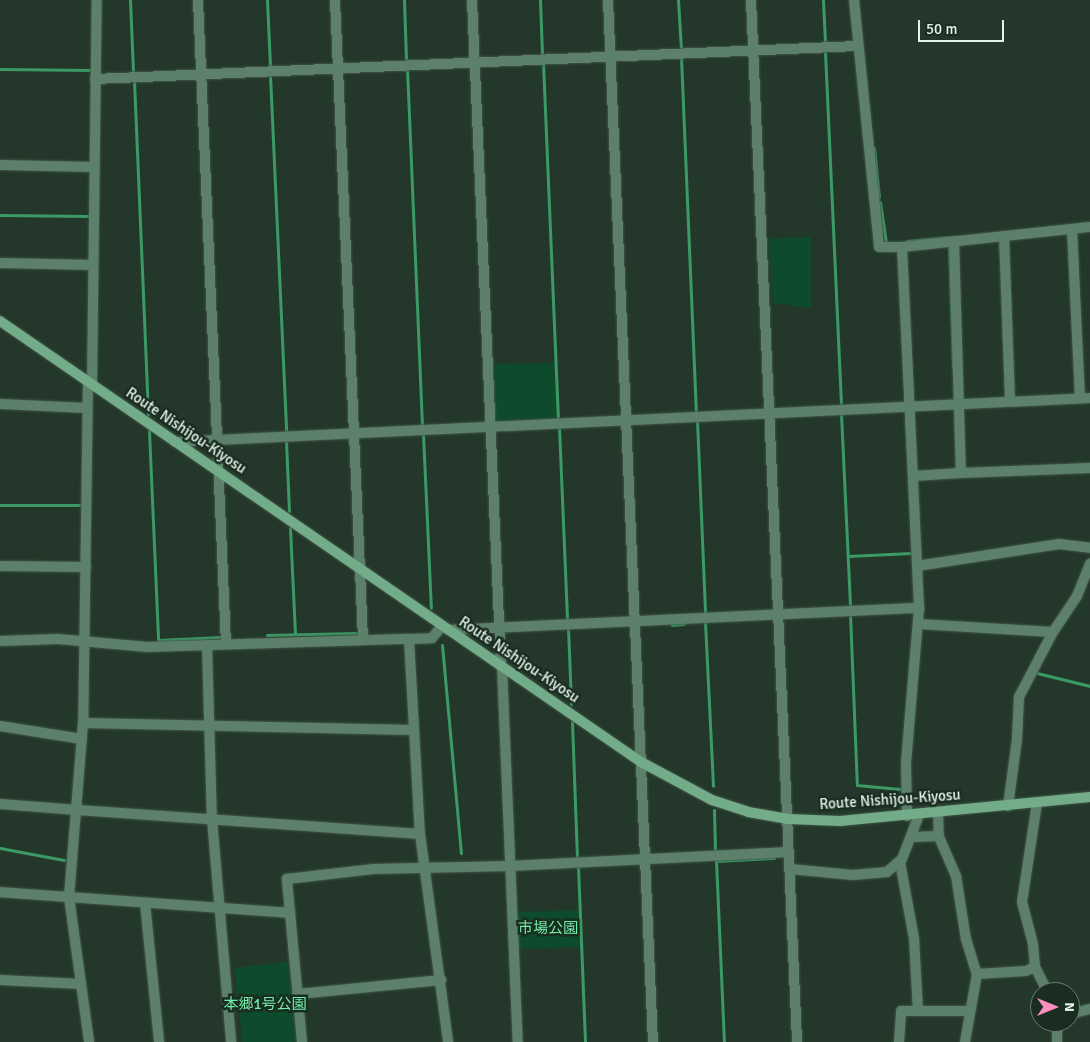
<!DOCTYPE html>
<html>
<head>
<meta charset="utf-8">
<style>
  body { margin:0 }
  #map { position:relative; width:1090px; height:1042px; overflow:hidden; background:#23382a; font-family:Signika,"Noto Sans JP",sans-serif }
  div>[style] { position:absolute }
  .green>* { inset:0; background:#0e4a2c; transform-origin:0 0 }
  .stream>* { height:3px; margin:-1.5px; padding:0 1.5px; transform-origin:1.5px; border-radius:1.5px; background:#3c9a66 }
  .roads { filter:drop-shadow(0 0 1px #425649) drop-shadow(0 0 1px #425649) }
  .minor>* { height:10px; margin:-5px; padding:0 5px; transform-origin:5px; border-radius:5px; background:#5c8069 }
  .tertiary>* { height:10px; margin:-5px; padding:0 5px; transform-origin:5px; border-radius:5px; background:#5c8069 }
  .secondary>* { height:10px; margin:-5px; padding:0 5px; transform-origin:5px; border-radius:5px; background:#72ac88 }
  span { translate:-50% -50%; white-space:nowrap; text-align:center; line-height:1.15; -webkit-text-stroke:5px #192d21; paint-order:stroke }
  .street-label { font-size:15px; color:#e5f2e9 }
  .park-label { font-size:15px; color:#73eea7 }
  .north { position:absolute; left:1030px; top:982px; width:50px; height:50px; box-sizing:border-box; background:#192d21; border:1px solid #6b7c71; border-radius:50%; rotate:90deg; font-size:14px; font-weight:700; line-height:20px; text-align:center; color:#e5f2e9 }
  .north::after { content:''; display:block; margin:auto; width:18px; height:22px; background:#fe8ebc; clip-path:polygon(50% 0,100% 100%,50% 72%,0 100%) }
  .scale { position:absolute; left:918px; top:20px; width:86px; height:22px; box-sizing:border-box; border:2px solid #e5f2e9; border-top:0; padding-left:6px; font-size:15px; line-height:18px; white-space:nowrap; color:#e5f2e9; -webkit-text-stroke:4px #192d21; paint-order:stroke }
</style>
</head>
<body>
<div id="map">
  <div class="green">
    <i style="clip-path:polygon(811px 237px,811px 308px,773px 303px,769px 239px)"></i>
    <i style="clip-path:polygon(554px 363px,557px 420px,496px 423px,493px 420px,491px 364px)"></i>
    <i style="left:579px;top:910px;width:37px;height:64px;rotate:88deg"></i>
    <i style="left:288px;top:962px;width:80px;height:54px;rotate:84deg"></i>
  </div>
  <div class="stream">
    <i style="left:130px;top:0;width:72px;rotate:87.6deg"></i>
    <i style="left:267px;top:0;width:67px;rotate:87.4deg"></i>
    <i style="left:404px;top:0;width:59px;rotate:88.1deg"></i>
    <i style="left:540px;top:0;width:55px;rotate:87.9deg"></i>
    <i style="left:678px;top:0;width:49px;rotate:86.5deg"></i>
    <i style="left:823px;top:0;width:43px;rotate:87.3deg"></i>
    <i style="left:825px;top:52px;width:351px;rotate:87.4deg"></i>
    <i style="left:681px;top:57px;width:356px;rotate:87.6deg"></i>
    <i style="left:543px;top:63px;width:356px;rotate:87.6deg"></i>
    <i style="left:407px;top:68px;width:357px;rotate:87.6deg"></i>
    <i style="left:0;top:69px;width:92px;rotate:0.6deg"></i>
    <i style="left:270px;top:75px;width:357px;rotate:87.4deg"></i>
    <i style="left:134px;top:80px;width:335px;rotate:87.6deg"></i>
    <i style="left:874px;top:148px;width:49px;rotate:84.2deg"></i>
    <i style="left:880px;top:202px;width:41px;rotate:81.7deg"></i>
    <i style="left:0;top:215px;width:90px;rotate:0.6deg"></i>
    <i style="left:907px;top:241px;width:42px;rotate:-5.4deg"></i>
    <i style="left:949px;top:246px;width:121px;rotate:88.1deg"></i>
    <i style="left:841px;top:414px;width:192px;rotate:87.3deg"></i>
    <i style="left:697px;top:420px;width:193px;rotate:87.6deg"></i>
    <i style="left:559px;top:427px;width:192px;rotate:87.6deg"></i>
    <i style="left:149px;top:431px;width:209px;rotate:87.5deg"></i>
    <i style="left:158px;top:640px;width:63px;rotate:-2.7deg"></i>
    <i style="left:423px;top:434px;width:174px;rotate:87.4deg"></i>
    <i style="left:286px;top:440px;width:71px;rotate:87.6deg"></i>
    <i style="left:0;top:505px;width:83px"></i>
    <i style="left:290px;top:528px;width:106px;rotate:87.3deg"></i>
    <i style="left:848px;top:556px;width:63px;rotate:-2.7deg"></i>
    <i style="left:850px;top:614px;width:171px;rotate:87.7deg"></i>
    <i style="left:857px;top:785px;width:43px;rotate:5.3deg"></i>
    <i style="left:705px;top:622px;width:164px;rotate:87.2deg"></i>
    <i style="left:672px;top:625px;width:12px;rotate:-5deg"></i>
    <i style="left:568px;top:628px;width:76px;rotate:87.7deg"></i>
    <i style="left:267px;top:635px;width:90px;rotate:-1.3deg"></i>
    <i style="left:442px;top:645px;width:209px;rotate:84.8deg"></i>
    <i style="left:1037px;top:673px;width:55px;rotate:13.8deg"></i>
    <i style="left:572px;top:722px;width:137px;rotate:87.9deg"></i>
    <i style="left:714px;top:810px;width:42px;rotate:88.6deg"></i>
    <i style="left:0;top:848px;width:65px;rotate:10.6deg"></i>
    <i style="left:716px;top:860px;width:182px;rotate:87.5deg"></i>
    <i style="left:716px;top:861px;width:58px;rotate:-3deg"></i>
    <i style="left:578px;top:867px;width:175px;rotate:87.7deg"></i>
  </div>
  <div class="roads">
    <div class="minor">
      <i style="left:198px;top:0;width:645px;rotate:87.51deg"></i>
      <i style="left:335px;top:0;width:641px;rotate:87.49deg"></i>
      <i style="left:472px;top:0;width:667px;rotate:87.51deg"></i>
      <i style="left:608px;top:0;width:1043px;rotate:87.53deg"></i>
      <i style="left:854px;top:0;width:248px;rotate:84.2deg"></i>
      <i style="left:879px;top:247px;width:23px"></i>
      <i style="left:902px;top:247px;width:361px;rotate:87.3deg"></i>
      <i style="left:919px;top:608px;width:156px;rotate:94.8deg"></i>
      <i style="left:906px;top:763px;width:53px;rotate:88.9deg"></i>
      <i style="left:95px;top:79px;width:764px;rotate:-2.48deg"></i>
      <i style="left:0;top:165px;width:94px;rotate:1.2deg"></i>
      <i style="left:1072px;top:229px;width:169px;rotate:87.3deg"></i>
      <i style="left:1004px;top:236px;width:165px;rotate:87.9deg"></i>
      <i style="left:954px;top:241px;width:232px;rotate:88.3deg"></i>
      <i style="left:961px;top:473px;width:129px;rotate:-2.2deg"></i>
      <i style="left:902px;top:247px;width:189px;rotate:-6.1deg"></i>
      <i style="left:0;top:263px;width:93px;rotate:1.2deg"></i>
      <i style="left:88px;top:382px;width:341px;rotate:90.8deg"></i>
      <i style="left:83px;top:723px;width:175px;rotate:94.6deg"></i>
      <i style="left:69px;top:897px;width:146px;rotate:82.1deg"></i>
      <i style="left:92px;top:385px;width:385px;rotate:-89.3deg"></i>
      <i style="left:0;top:404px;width:87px;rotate:2.6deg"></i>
      <i style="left:175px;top:442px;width:916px;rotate:-2.75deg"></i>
      <i style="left:913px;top:476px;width:48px;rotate:-3.6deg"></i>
      <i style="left:0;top:566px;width:86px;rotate:0.7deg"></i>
      <i style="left:917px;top:566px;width:144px;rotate:-8.8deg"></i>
      <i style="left:1059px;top:544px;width:31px;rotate:7deg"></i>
      <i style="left:918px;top:624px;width:135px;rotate:3.4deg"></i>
      <i style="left:448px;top:630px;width:472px;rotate:-2.7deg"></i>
      <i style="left:409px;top:639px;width:195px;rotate:86.8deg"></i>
      <i style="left:420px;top:834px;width:210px;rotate:82.3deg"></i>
      <i style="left:0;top:641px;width:58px;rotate:-2deg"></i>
      <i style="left:58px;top:639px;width:90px;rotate:5.1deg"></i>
      <i style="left:148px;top:647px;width:261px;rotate:-1.8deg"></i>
      <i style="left:409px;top:639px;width:23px;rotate:-2deg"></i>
      <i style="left:432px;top:638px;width:16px;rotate:-50deg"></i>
      <i style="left:207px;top:645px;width:174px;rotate:88.4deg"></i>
      <i style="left:502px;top:667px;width:375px;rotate:87.6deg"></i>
      <i style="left:83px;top:723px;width:330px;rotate:1.2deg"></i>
      <i style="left:0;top:726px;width:83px;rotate:9deg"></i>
      <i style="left:1037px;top:803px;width:100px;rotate:98.6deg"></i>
      <i style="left:1022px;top:902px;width:43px;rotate:75.3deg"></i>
      <i style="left:1033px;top:944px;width:23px;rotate:85deg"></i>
      <i style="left:1035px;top:967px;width:28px;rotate:63deg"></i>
      <i style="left:0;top:804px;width:78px;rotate:4.4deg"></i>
      <i style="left:1008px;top:806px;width:68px;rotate:-82.3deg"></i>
      <i style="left:1017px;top:739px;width:42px;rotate:-87.3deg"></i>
      <i style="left:1019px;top:697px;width:73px;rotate:-62.4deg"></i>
      <i style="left:1053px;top:632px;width:43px;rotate:-56.3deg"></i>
      <i style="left:1077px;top:596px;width:35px;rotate:-68deg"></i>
      <i style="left:938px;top:813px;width:24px;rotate:88deg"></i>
      <i style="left:939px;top:837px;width:43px;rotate:66.4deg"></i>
      <i style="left:956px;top:876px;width:64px;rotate:81deg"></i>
      <i style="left:966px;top:939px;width:37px;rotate:73deg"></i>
      <i style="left:977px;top:974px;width:69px;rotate:100deg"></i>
      <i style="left:912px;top:837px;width:27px;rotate:-2deg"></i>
      <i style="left:900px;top:862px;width:77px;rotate:79.6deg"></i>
      <i style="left:914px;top:938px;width:73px;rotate:86.9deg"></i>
      <i style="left:790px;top:869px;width:63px;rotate:5.4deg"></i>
      <i style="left:853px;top:875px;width:34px;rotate:-5deg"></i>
      <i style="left:887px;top:872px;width:20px;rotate:-41deg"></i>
      <i style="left:902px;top:859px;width:47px;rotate:-68.9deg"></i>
      <i style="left:0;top:892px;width:291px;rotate:4.1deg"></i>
      <i style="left:145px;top:903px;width:140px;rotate:84.2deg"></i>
      <i style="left:977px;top:974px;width:49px;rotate:-3.5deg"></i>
      <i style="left:1026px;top:971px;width:10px;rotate:-24deg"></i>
      <i style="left:0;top:980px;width:81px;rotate:2.8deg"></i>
      <i style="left:298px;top:994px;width:144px;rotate:-5.6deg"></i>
      <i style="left:1070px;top:1014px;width:21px;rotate:-14deg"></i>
      <i style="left:302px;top:1042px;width:164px;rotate:-95.3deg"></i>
      <i style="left:287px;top:879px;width:87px;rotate:-6.6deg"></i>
      <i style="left:373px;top:869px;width:137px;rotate:-1.3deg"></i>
      <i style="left:510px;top:866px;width:279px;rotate:-2.9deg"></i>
      <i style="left:899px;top:1042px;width:31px;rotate:-86deg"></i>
      <i style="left:901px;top:1011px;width:68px"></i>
      <i style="left:1057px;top:1042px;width:20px;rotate:-90deg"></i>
    </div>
    <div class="tertiary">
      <i style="left:751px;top:0;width:1043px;rotate:87.47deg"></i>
      <i style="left:78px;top:810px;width:343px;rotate:4deg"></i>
      <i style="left:212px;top:819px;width:224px;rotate:85.1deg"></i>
    </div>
    <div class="secondary">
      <i style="left:0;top:321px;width:778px;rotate:34.53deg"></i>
      <i style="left:641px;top:762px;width:81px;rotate:28.2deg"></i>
      <i style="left:712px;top:800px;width:38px;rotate:18deg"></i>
      <i style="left:748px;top:812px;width:41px;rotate:9.9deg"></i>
      <i style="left:788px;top:819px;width:52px;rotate:2.2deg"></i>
      <i style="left:840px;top:821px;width:251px;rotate:-5.5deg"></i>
    </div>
  </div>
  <div class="street-label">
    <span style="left:186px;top:431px;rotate:34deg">Route Nishijou-Kiyosu</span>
    <span style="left:519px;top:660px;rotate:34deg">Route Nishijou-Kiyosu</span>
    <span style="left:890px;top:800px;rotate:-4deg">Route Nishijou-Kiyosu</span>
  </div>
  <div class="park-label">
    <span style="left:548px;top:929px">市場公園</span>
    <span style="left:265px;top:1005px">本郷1号公園</span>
  </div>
  <div class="north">N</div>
  <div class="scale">50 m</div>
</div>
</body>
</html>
